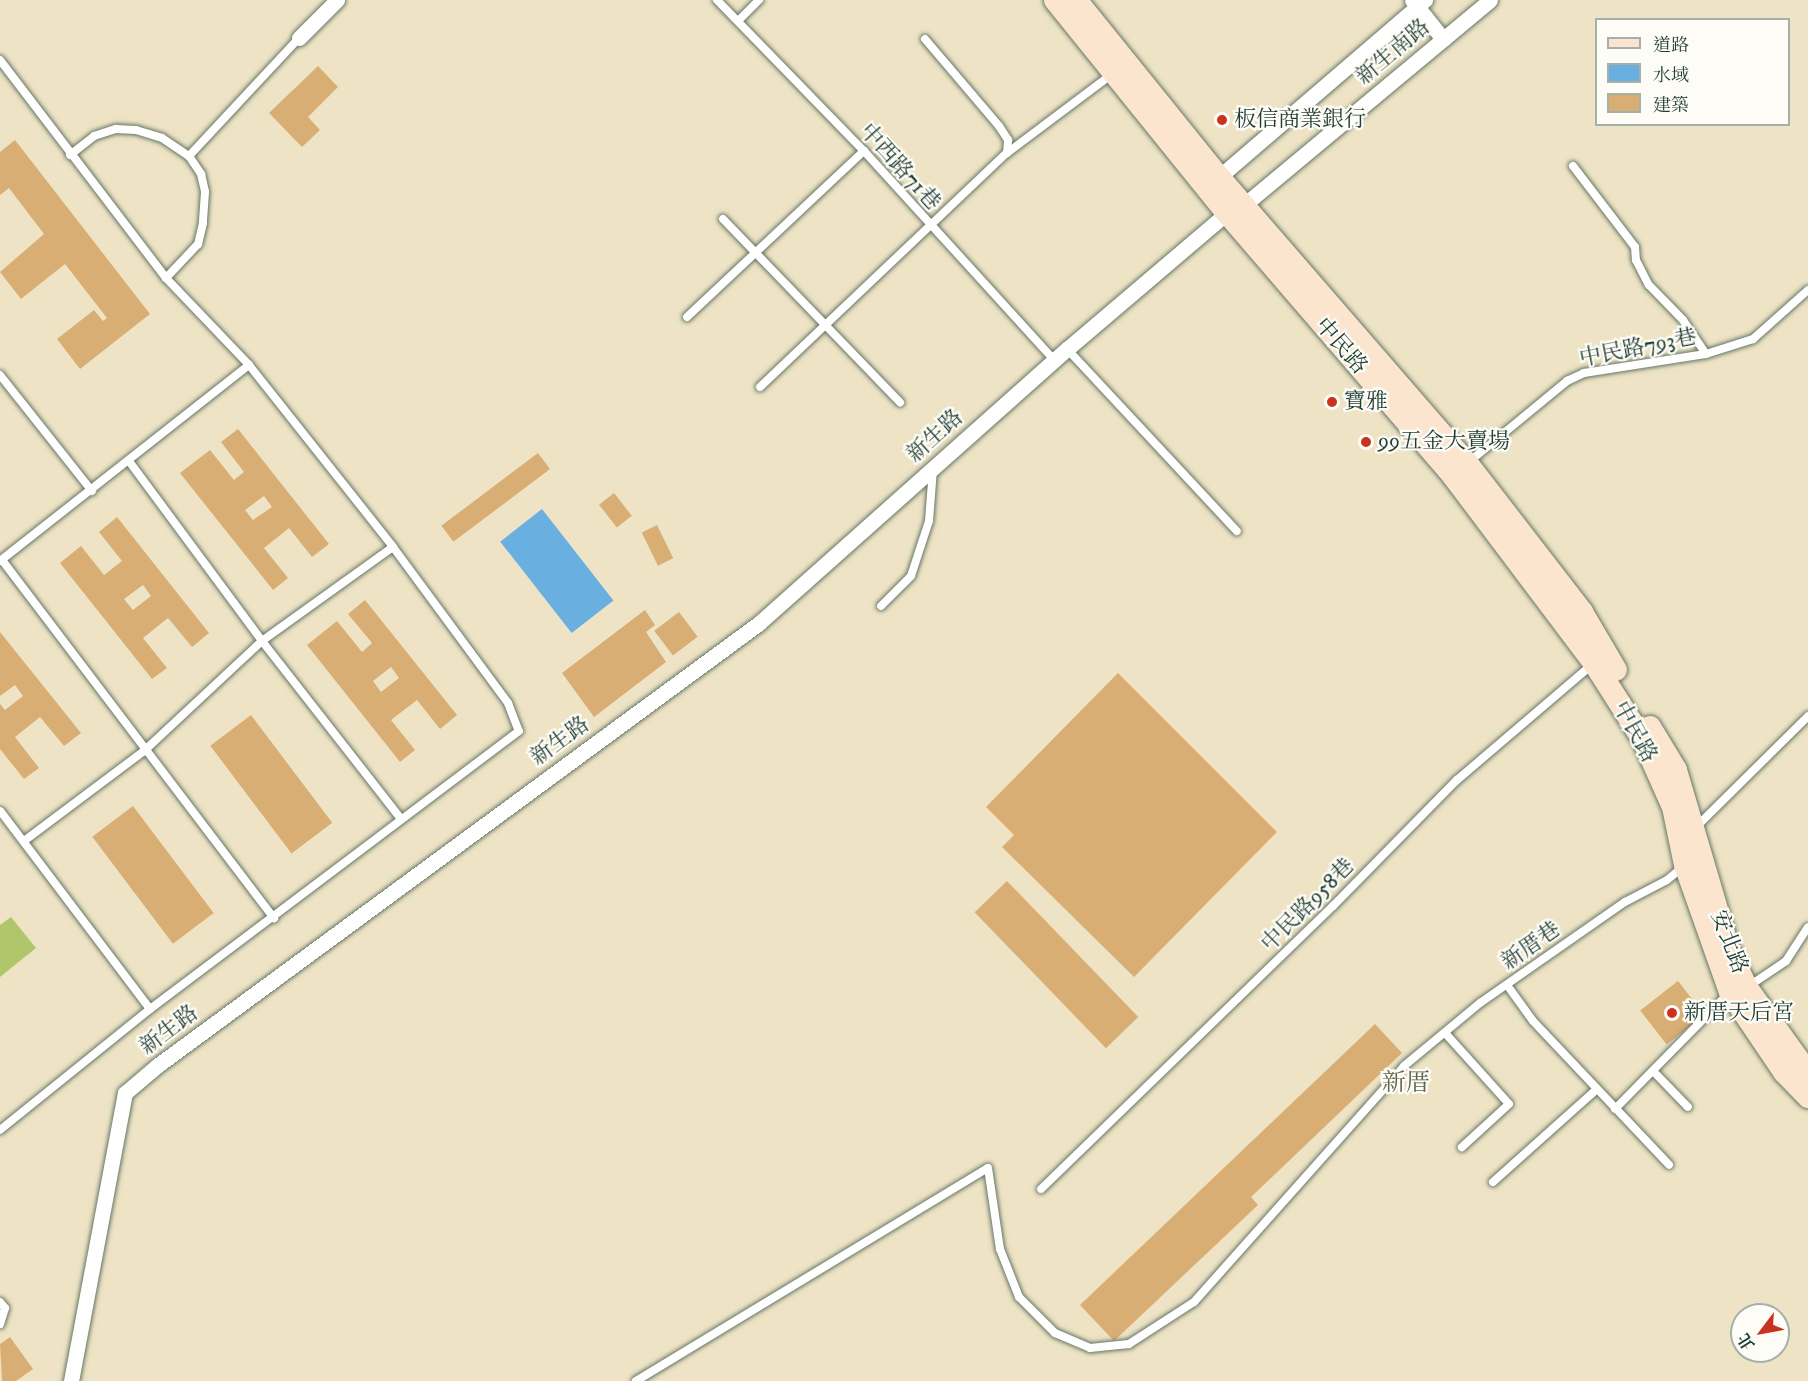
<!DOCTYPE html>
<html>
<head>
<meta charset="utf-8">
<style>
  body { margin:0 }
  #map { position:relative; width:1808px; height:1381px; overflow:hidden; background:#eee4c5; font-family:"IM FELL DW Pica","Noto Serif TC",serif }
  div>[style] { position:absolute }
  .green>* { inset:0; background:#b0c66b }
  .water>* { inset:0; background:#69b0e0; transform-origin:0 0 }
  .building>* { inset:0; background:#d9ae74; transform-origin:0 0 }
  .roads { filter:drop-shadow(0 0 2px #677767) drop-shadow(0 0 2px #677767) }
  .service>* { height:8px; margin:-4px; padding:0 4px; transform-origin:4px; border-radius:4px; background:#fff }
  .minor>* { height:15px; margin:-7.5px; padding:0 7.5px; transform-origin:7.5px; border-radius:7.5px; background:#fff }
  .secondary>* { height:22px; margin:-11px; padding:0 11px; transform-origin:11px; border-radius:11px; background:#fce5cf }
  .dots>* { width:16px; height:16px; translate:-50% -50%; box-sizing:border-box; border:3px solid #fdfcf7; border-radius:50% }
  span { translate:-50% -50%; white-space:nowrap; text-align:center; line-height:1.15; -webkit-text-stroke:4.5px #fdfcf7; paint-order:stroke }
  .street-label { font-size:22px; color:#1f3d34 }
  .poi-label { font-size:22px; color:#1f3d34 }
  .left { translate:0 -50%; text-align:left }
  .neighbourhood-label { font-size:24px; color:#60654a }
  .legend { position:absolute; left:1595px; top:18px; width:195px; height:108px; box-sizing:border-box; background:#fdfcf7; border:2px solid #a4b0a9; margin:0; padding:8px 10px; list-style:none; font-size:18px; color:#1f3d34 }
  .legend li { display:flex; align-items:center; gap:12px; height:30px }
  .legend b { width:30px; border:2px solid #a4b0a9 }
  .north { position:absolute; left:1730px; top:1303px; width:60px; height:60px; box-sizing:border-box; background:#fdfcf7; border:2px solid #a4b0a9; border-radius:50%; rotate:238deg; font-size:16px; font-weight:700; line-height:24px; text-align:center; color:#1f3d34 }
  .north::after { content:''; display:block; margin:auto; width:21px; height:27px; background:#c8321e; clip-path:polygon(50% 0,100% 100%,50% 72%,0 100%) }
</style>
</head>
<body>
<div id="map">
  <div class="green">
    <i style="clip-path:polygon(11px 917px,36px 948px,0 977px,0 925px)"></i>
  </div>
  <div class="water">
    <i style="left:542px;top:509px;width:116px;height:53px;rotate:52deg"></i>
  </div>
  <div class="building">
    <i style="clip-path:polygon(318px 66px,338px 87px,308px 117px,320px 130px,302px 147px,269px 113px)"></i>
    <i style="clip-path:polygon(15px 140px,150px 314px,80px 369px,57px 339px,94px 310px,103px 321px,107px 318px,65px 264px,21px 299px,0 272px,44px 234px,9px 188px,0 195px,0 152px)"></i>
    <i style="clip-path:polygon(evenodd,238px 429px,329px 544px,312px 557px,289px 528px,264px 548px,288px 578px,273px 590px,180px 473px,210px 450px,234px 480px,244px 472px,221px 442px,238px 429px,264px 496px,272px 507px,253px 520px,245px 510px,264px 496px)"></i>
    <i style="left:538px;top:453px;width:20px;height:121px;rotate:53deg"></i>
    <i style="left:614px;top:493px;width:29px;height:19px;rotate:52deg"></i>
    <i style="clip-path:polygon(evenodd,117px 517px,209px 633px,192px 647px,168px 618px,143px 638px,167px 668px,152px 679px,60px 563px,81px 546px,104px 575px,122px 561px,99px 532px,117px 517px,143px 585px,151px 596px,133px 610px,124px 599px,143px 585px)"></i>
    <i style="left:657px;top:525px;width:37px;height:17px;rotate:64deg"></i>
    <i style="clip-path:polygon(evenodd,365px 600px,457px 715px,440px 729px,417px 700px,391px 720px,415px 750px,400px 762px,307px 645px,337px 621px,362px 652px,372px 643px,348px 614px,365px 600px,391px 667px,399px 678px,381px 692px,373px 681px,391px 667px)"></i>
    <i style="clip-path:polygon(645px 610px,655px 625px,646px 632px,666px 662px,594px 717px,562px 673px)"></i>
    <i style="left:679px;top:612px;width:31px;height:31px;rotate:53deg"></i>
    <i style="clip-path:polygon(0 632px,81px 733px,64px 746px,40px 717px,15px 737px,39px 768px,24px 779px,0 749px,0 704px,5px 710px,23px 696px,15px 685px,0 696px)"></i>
    <i style="clip-path:polygon(1118px 673px,1277px 832px,1134px 977px,1002px 847px,1014px 835px,986px 807px)"></i>
    <i style="left:251px;top:715px;width:135px;height:51px;rotate:53deg"></i>
    <i style="left:133px;top:806px;width:134px;height:51px;rotate:53deg"></i>
    <i style="left:1007px;top:881px;width:189px;height:45px;rotate:46deg"></i>
    <i style="left:1678px;top:981px;width:43px;height:48px;rotate:52deg"></i>
    <i style="clip-path:polygon(1375px 1024px,1402px 1053px,1251px 1197px,1258px 1205px,1114px 1341px,1080px 1305px)"></i>
    <i style="clip-path:polygon(10px 1337px,33px 1369px,16px 1381px,2px 1381px,0 1344px)"></i>
  </div>
  <div class="roads">
    <div class="service">
      <i style="left:717px;top:0;width:211px;rotate:45.8deg"></i>
      <i style="left:864px;top:151px;width:282px;rotate:47.7deg"></i>
      <i style="left:738px;top:21px;width:30px;rotate:-45deg"></i>
      <i style="left:925px;top:39px;width:114px;rotate:49.6deg"></i>
      <i style="left:999px;top:126px;width:17px;rotate:57deg"></i>
      <i style="left:1008px;top:140px;width:13px;rotate:94deg"></i>
      <i style="left:0;top:60px;width:274px;rotate:52.7deg"></i>
      <i style="left:166px;top:278px;width:120px;rotate:46.3deg"></i>
      <i style="left:249px;top:365px;width:232px;rotate:51.6deg"></i>
      <i style="left:393px;top:547px;width:194px;rotate:53.6deg"></i>
      <i style="left:508px;top:703px;width:30px;rotate:69deg"></i>
      <i style="left:519px;top:731px;width:462px;rotate:143deg"></i>
      <i style="left:150px;top:1009px;width:248px;rotate:-127.1deg"></i>
      <i style="left:70px;top:155px;width:31px;rotate:-38deg"></i>
      <i style="left:94px;top:136px;width:23px;rotate:-18deg"></i>
      <i style="left:116px;top:129px;width:20px;rotate:3deg"></i>
      <i style="left:136px;top:130px;width:27px;rotate:17deg"></i>
      <i style="left:162px;top:138px;width:32px;rotate:34deg"></i>
      <i style="left:189px;top:156px;width:22px;rotate:56deg"></i>
      <i style="left:201px;top:174px;width:18px;rotate:77deg"></i>
      <i style="left:205px;top:192px;width:31px;rotate:94deg"></i>
      <i style="left:203px;top:223px;width:22px;rotate:103deg"></i>
      <i style="left:198px;top:244px;width:47px;rotate:133.3deg"></i>
      <i style="left:189px;top:156px;width:161px;rotate:-47deg"></i>
      <i style="left:1573px;top:166px;width:102px;rotate:52.6deg"></i>
      <i style="left:1635px;top:247px;width:13px;rotate:86deg"></i>
      <i style="left:1636px;top:260px;width:28px;rotate:63deg"></i>
      <i style="left:1649px;top:285px;width:49px;rotate:45.8deg"></i>
      <i style="left:1683px;top:320px;width:41px;rotate:55.9deg"></i>
      <i style="left:723px;top:219px;width:255px;rotate:46deg"></i>
      <i style="left:687px;top:317px;width:243px;rotate:-43.2deg"></i>
      <i style="left:1067px;top:349px;width:249px;rotate:47deg"></i>
      <i style="left:0;top:375px;width:148px;rotate:51.6deg"></i>
      <i style="left:760px;top:387px;width:340px;rotate:-43.5deg"></i>
      <i style="left:1007px;top:153px;width:130px;rotate:-36.9deg"></i>
      <i style="left:129px;top:461px;width:224px;rotate:53.5deg"></i>
      <i style="left:262px;top:641px;width:226px;rotate:52deg"></i>
      <i style="left:1470px;top:461px;width:126px;rotate:-39.5deg"></i>
      <i style="left:1567px;top:381px;width:19px;rotate:-25deg"></i>
      <i style="left:1584px;top:373px;width:123px;rotate:-8.9deg"></i>
      <i style="left:1706px;top:354px;width:49px;rotate:-17.7deg"></i>
      <i style="left:1753px;top:339px;width:74px;rotate:-41.7deg"></i>
      <i style="left:2px;top:560px;width:450px;rotate:52.8deg"></i>
      <i style="left:0;top:561px;width:317px;rotate:-38.2deg"></i>
      <i style="left:881px;top:606px;width:42px;rotate:-45deg"></i>
      <i style="left:911px;top:576px;width:58px;rotate:-71.9deg"></i>
      <i style="left:929px;top:521px;width:52px;rotate:-85.6deg"></i>
      <i style="left:1696px;top:827px;width:158px;rotate:-44.7deg"></i>
      <i style="left:24px;top:841px;width:150px;rotate:-36.9deg"></i>
      <i style="left:144px;top:751px;width:161px;rotate:-43deg"></i>
      <i style="left:262px;top:641px;width:161px;rotate:-35.7deg"></i>
      <i style="left:1507px;top:985px;width:44px;rotate:54.2deg"></i>
      <i style="left:1533px;top:1021px;width:198px;rotate:46.6deg"></i>
      <i style="left:1749px;top:986px;width:45px;rotate:-34deg"></i>
      <i style="left:1786px;top:961px;width:40px;rotate:-57.1deg"></i>
      <i style="left:1446px;top:1034px;width:94px;rotate:48deg"></i>
      <i style="left:1509px;top:1104px;width:64px;rotate:137.5deg"></i>
      <i style="left:1653px;top:1071px;width:50px;rotate:45.8deg"></i>
      <i style="left:1615px;top:1109px;width:160px;rotate:-45.5deg"></i>
      <i style="left:0;top:1130px;width:193px;rotate:-38.9deg"></i>
      <i style="left:1493px;top:1182px;width:138px;rotate:-41.8deg"></i>
      <i style="left:1041px;top:1189px;width:407px;rotate:-44.1deg"></i>
      <i style="left:1333px;top:906px;width:177px;rotate:-45.5deg"></i>
      <i style="left:1457px;top:780px;width:179px;rotate:-40.5deg"></i>
      <i style="left:0;top:1302px;width:8px;rotate:50deg"></i>
      <i style="left:5px;top:1308px;width:17px;rotate:107deg"></i>
      <i style="left:636px;top:1381px;width:411px;rotate:-31.2deg"></i>
      <i style="left:988px;top:1168px;width:82px;rotate:81.6deg"></i>
      <i style="left:1000px;top:1249px;width:52px;rotate:68.4deg"></i>
      <i style="left:1019px;top:1297px;width:51px;rotate:45deg"></i>
      <i style="left:1055px;top:1333px;width:38px;rotate:23deg"></i>
      <i style="left:1090px;top:1348px;width:39px;rotate:-6deg"></i>
      <i style="left:1129px;top:1344px;width:77px;rotate:-32.9deg"></i>
      <i style="left:1194px;top:1302px;width:316px;rotate:-48.3deg"></i>
      <i style="left:1404px;top:1066px;width:99px;rotate:-39.7deg"></i>
      <i style="left:1480px;top:1003px;width:177px;rotate:-34.9deg"></i>
      <i style="left:1625px;top:902px;width:47px;rotate:-27.6deg"></i>
      <i style="left:1667px;top:880px;width:22px;rotate:-39deg"></i>
    </div>
    <div class="minor">
      <i style="left:1412px;top:0;width:50px;rotate:51.5deg"></i>
      <i style="left:299px;top:38px;width:54px;rotate:-45deg"></i>
      <i style="left:1221px;top:186px;width:9px;rotate:-103deg"></i>
      <i style="left:1219px;top:177px;width:272px;rotate:-40.7deg"></i>
      <i style="left:71px;top:1381px;width:293px;rotate:-79.4deg"></i>
      <i style="left:125px;top:1093px;width:43px;rotate:-40.3deg"></i>
      <i style="left:158px;top:1065px;width:745px;rotate:-36.32deg"></i>
      <i style="left:758px;top:624px;width:414px;rotate:-41.7deg"></i>
      <i style="left:1067px;top:349px;width:210px;rotate:-40.4deg"></i>
      <i style="left:1227px;top:213px;width:19px;rotate:-25deg"></i>
      <i style="left:1244px;top:205px;width:320px;rotate:-39.8deg"></i>
    </div>
    <div class="secondary">
      <i style="left:1055px;top:0;width:274px;rotate:51.1deg"></i>
      <i style="left:1227px;top:213px;width:347px;rotate:49.3deg"></i>
      <i style="left:1453px;top:476px;width:234px;rotate:53deg"></i>
      <i style="left:1594px;top:663px;width:91px;rotate:57.5deg"></i>
      <i style="left:1643px;top:740px;width:73px;rotate:65.9deg"></i>
      <i style="left:1673px;top:807px;width:59px;rotate:78.3deg"></i>
      <i style="left:1685px;top:865px;width:135px;rotate:70.5deg"></i>
      <i style="left:1730px;top:992px;width:97px;rotate:56deg"></i>
      <i style="left:1784px;top:1072px;width:35px;rotate:46deg"></i>
      <i style="left:1076px;top:0;width:228px;rotate:51.1deg"></i>
      <i style="left:1219px;top:177px;width:379px;rotate:49.1deg"></i>
      <i style="left:1467px;top:463px;width:188px;rotate:52.3deg"></i>
      <i style="left:1582px;top:612px;width:67px;rotate:59.6deg"></i>
      <i style="left:1650px;top:727px;width:50px;rotate:58.8deg"></i>
      <i style="left:1676px;top:770px;width:188px;rotate:73.6deg"></i>
      <i style="left:1729px;top:950px;width:42px;rotate:64.7deg"></i>
      <i style="left:1747px;top:988px;width:105px;rotate:54.3deg"></i>
    </div>
  </div>
  <div class="dots">
    <i style="left:1222px;top:120px;background:#c8321e"></i>
    <i style="left:1332px;top:402px;background:#c8321e"></i>
    <i style="left:1366px;top:442px;background:#c8321e"></i>
    <i style="left:1672px;top:1013px;background:#c8321e"></i>
  </div>
  <div class="street-label">
    <span style="left:1393px;top:52px;rotate:-40deg">新生南路</span>
    <span style="left:900px;top:167px;rotate:48deg">中西路71巷</span>
    <span style="left:1341px;top:346px;rotate:49deg">中民路</span>
    <span style="left:1638px;top:348px;rotate:-11deg">中民路793巷</span>
    <span style="left:935px;top:436px;rotate:-42deg">新生路</span>
    <span style="left:1635px;top:732px;rotate:61deg">中民路</span>
    <span style="left:560px;top:741px;rotate:-36deg">新生路</span>
    <span style="left:1308px;top:905px;rotate:-45deg">中民路958巷</span>
    <span style="left:1729px;top:942px;rotate:69deg">安北路</span>
    <span style="left:1531px;top:946px;rotate:-35deg">新厝巷</span>
    <span style="left:169px;top:1030px;rotate:-37deg">新生路</span>
  </div>
  <div class="poi-label">
    <span class="left" style="left:1234px;top:120px">板信商業銀行</span>
    <span class="left" style="left:1344px;top:402px">寶雅</span>
    <span class="left" style="left:1378px;top:442px">99五金大賣場</span>
    <span class="left" style="left:1684px;top:1013px">新厝天后宮</span>
  </div>
  <div class="neighbourhood-label">
    <span style="left:1406px;top:1084px">新厝</span>
  </div>
  <ul class="legend">
  <li><b style="height:8px;background:#fce5cf"></b>道路</li>
  <li><b style="height:16px;background:#69b0e0"></b>水域</li>
  <li><b style="height:16px;background:#d9ae74"></b>建築</li>
  </ul>
  <div class="north">北</div>
</div>
</body>
</html>
